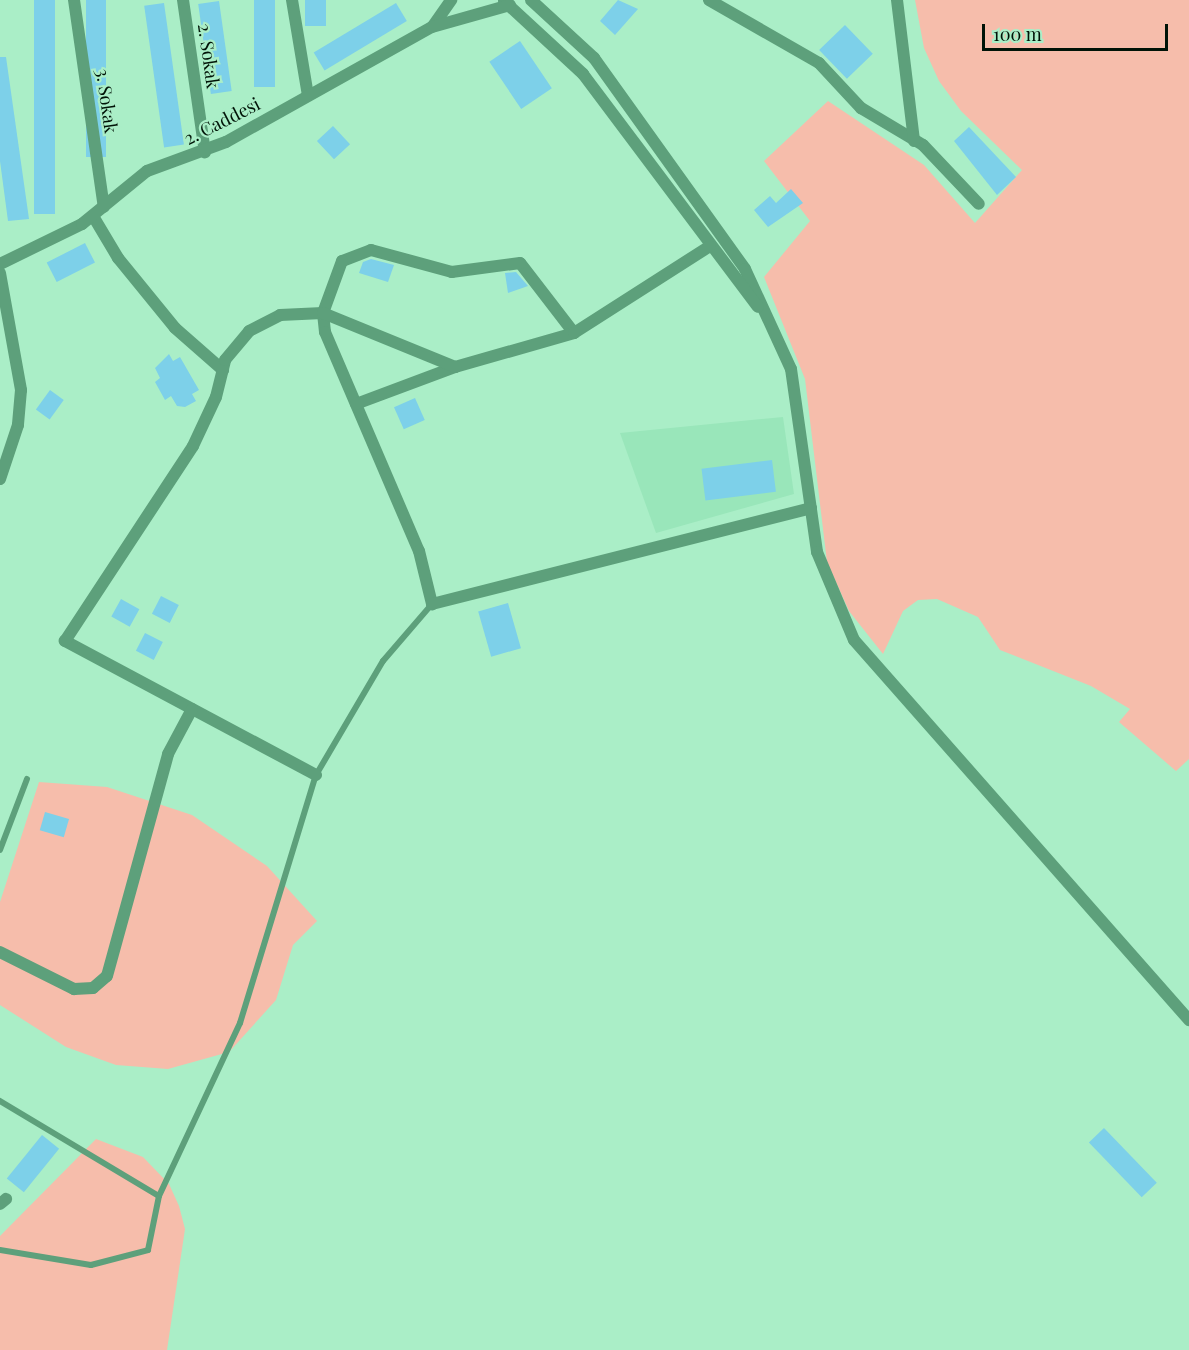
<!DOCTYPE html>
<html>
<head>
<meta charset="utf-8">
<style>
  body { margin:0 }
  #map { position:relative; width:1189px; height:1350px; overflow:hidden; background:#aaeec7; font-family:"Playfair Display",serif }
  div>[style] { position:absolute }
  .built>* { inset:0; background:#99e6ba }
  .green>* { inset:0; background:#f6bdab }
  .building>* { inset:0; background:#7dd0e9; transform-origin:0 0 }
  .service>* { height:6px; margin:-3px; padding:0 3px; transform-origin:3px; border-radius:3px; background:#5da07b }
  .minor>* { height:12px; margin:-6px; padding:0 6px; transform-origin:6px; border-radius:6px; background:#5da07b }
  span { translate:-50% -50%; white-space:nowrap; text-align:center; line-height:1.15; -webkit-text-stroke:4.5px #aaeec7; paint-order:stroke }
  .street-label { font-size:18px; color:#001307 }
  .scale { position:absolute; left:982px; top:24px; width:186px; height:27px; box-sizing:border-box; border:3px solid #001307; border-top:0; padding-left:8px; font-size:18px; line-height:21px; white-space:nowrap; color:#001307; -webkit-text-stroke:4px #aaeec7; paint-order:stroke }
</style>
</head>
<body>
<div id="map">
  <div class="built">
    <i style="clip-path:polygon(783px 417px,794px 494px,656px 533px,620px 433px)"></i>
  </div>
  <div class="green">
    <i style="clip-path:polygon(915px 0,1189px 0,1189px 759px,1176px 771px,1119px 722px,1130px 709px,1091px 686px,1000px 650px,978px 617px,937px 599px,918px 600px,903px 611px,883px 654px,849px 611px,827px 562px,805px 379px,764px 277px,810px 221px,764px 161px,828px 101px,924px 165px,975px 223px,1022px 170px,961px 111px,939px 81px,924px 48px)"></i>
    <i style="clip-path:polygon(39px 782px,107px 787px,192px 815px,267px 866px,317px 921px,293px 945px,276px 1000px,229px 1052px,168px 1069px,116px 1065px,66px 1047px,0 1005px,0 902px)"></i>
    <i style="clip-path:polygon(96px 1139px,143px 1157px,169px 1184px,179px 1206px,185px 1229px,167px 1350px,0 1350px,0 1236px)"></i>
  </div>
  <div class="building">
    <i style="left:34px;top:0;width:21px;height:214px"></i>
    <i style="left:86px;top:0;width:20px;height:157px"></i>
    <i style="left:254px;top:0;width:21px;height:87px"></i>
    <i style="left:305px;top:0;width:21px;height:26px"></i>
    <i style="clip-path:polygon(618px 0,638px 9px,615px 35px,600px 21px)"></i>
    <i style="left:219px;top:1px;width:91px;height:21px;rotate:82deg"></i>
    <i style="left:164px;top:3px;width:143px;height:20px;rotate:82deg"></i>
    <i style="left:396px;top:3px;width:21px;height:96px;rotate:59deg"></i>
    <i style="left:845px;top:25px;width:40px;height:36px;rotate:46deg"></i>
    <i style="left:520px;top:41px;width:57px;height:37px;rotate:56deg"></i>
    <i style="clip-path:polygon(0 57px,6px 57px,29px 219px,8px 221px,0 161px)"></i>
    <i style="left:333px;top:126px;width:25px;height:22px;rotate:47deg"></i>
    <i style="clip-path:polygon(969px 127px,1016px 177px,997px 195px,954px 141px)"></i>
    <i style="clip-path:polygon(791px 189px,803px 203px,768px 227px,754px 210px,770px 196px,776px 203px)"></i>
    <i style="left:85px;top:243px;width:22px;height:43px;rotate:63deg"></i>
    <i style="clip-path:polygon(371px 259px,394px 265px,388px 282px,359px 273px,363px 262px)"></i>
    <i style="clip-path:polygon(516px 272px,528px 286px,508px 293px,505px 273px)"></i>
    <i style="clip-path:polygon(169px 354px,173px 361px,180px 357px,199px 390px,192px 394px,196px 401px,185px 407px,177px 406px,171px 396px,165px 400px,155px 382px,160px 378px,155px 368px)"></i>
    <i style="left:50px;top:390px;width:17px;height:24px;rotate:36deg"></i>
    <i style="left:415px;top:398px;width:24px;height:23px;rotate:66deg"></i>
    <i style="left:772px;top:460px;width:32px;height:71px;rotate:83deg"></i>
    <i style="left:161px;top:596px;width:20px;height:20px;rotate:27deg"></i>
    <i style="left:121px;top:599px;width:21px;height:20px;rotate:29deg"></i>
    <i style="left:508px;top:603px;width:47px;height:31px;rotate:74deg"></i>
    <i style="left:145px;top:633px;width:20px;height:20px;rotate:27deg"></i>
    <i style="left:45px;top:812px;width:25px;height:19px;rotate:16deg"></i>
    <i style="left:1104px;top:1128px;width:76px;height:21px;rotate:46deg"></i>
    <i style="left:42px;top:1135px;width:22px;height:56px;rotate:39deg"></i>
  </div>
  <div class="service">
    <i style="left:0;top:850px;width:76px;rotate:-69.2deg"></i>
    <i style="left:0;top:1101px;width:185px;rotate:30.9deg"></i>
    <i style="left:0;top:1250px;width:92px;rotate:9.4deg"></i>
    <i style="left:91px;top:1265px;width:59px;rotate:-14.7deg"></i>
    <i style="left:148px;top:1250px;width:55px;rotate:-78.5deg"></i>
    <i style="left:159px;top:1196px;width:191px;rotate:-64.9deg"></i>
    <i style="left:240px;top:1023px;width:259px;rotate:-73deg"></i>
    <i style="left:316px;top:775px;width:132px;rotate:-59.6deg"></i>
    <i style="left:383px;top:661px;width:75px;rotate:-49.3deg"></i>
  </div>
  <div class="minor">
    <i style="left:74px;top:0;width:209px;rotate:81.8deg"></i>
    <i style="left:183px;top:0;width:154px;rotate:81.8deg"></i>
    <i style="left:292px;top:0;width:97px;rotate:80.5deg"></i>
    <i style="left:531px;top:0;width:86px;rotate:42.6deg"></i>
    <i style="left:594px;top:58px;width:259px;rotate:54.4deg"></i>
    <i style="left:745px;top:269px;width:110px;rotate:65.3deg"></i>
    <i style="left:791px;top:369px;width:185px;rotate:81.9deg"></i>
    <i style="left:817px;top:552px;width:95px;rotate:67.2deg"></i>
    <i style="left:854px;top:640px;width:507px;rotate:48.6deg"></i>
    <i style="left:709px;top:0;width:127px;rotate:29.8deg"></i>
    <i style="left:819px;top:63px;width:62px;rotate:47deg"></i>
    <i style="left:861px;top:108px;width:72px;rotate:30.8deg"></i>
    <i style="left:923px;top:145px;width:81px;rotate:46.5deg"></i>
    <i style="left:897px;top:0;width:142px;rotate:83.1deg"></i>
    <i style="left:504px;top:1px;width:108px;rotate:42.7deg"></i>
    <i style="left:583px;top:74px;width:291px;rotate:53.1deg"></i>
    <i style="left:433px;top:26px;width:32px;rotate:-55deg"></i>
    <i style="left:93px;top:216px;width:49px;rotate:59.2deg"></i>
    <i style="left:118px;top:258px;width:90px;rotate:50.8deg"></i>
    <i style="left:175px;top:328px;width:64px;rotate:41.2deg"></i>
    <i style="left:0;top:264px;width:91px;rotate:-26deg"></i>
    <i style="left:82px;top:224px;width:84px;rotate:-39.2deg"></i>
    <i style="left:147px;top:171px;width:84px;rotate:-20.2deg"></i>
    <i style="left:226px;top:142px;width:236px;rotate:-29.2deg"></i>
    <i style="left:432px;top:27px;width:81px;rotate:-15.8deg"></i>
    <i style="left:0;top:273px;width:119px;rotate:79.8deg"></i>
    <i style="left:21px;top:390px;width:35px;rotate:95deg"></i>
    <i style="left:18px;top:425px;width:57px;rotate:108.4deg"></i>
    <i style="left:574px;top:333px;width:88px;rotate:-127.6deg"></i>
    <i style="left:520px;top:263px;width:69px;rotate:172.5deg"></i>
    <i style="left:452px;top:272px;width:84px;rotate:-164.8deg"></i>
    <i style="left:371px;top:250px;width:31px;rotate:159deg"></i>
    <i style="left:342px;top:261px;width:55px;rotate:110.1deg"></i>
    <i style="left:323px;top:313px;width:19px;rotate:84deg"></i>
    <i style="left:325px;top:332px;width:238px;rotate:66.8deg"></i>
    <i style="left:419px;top:551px;width:55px;rotate:76.2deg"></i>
    <i style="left:432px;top:604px;width:391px;rotate:-14.2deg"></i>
    <i style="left:356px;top:404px;width:106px;rotate:-20.5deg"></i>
    <i style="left:455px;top:367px;width:124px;rotate:-15.9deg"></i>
    <i style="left:574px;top:333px;width:161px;rotate:-32.6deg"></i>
    <i style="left:316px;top:775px;width:285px;rotate:-151.9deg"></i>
    <i style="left:65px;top:641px;width:233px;rotate:-56.7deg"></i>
    <i style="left:193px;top:446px;width:54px;rotate:-64.9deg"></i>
    <i style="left:216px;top:397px;width:38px;rotate:-76deg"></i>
    <i style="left:225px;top:360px;width:38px;rotate:-50deg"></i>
    <i style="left:249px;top:331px;width:35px;rotate:-27deg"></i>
    <i style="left:280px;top:315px;width:43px;rotate:-2.7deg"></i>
    <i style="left:323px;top:313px;width:143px;rotate:22.2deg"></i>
    <i style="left:0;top:952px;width:83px;rotate:26.6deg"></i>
    <i style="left:74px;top:989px;width:19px;rotate:-3deg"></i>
    <i style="left:93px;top:988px;width:18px;rotate:-41deg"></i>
    <i style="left:107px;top:976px;width:230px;rotate:-74.6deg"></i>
    <i style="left:168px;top:754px;width:51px;rotate:-61.9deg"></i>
    <i style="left:0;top:1204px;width:8px;rotate:-40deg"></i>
  </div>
  <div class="street-label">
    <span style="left:209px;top:56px;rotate:82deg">2. Sokak</span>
    <span style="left:107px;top:101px;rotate:82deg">3. Sokak</span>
    <span style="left:222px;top:121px;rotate:-27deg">2. Caddesi</span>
  </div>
  <div class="scale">100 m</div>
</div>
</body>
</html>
